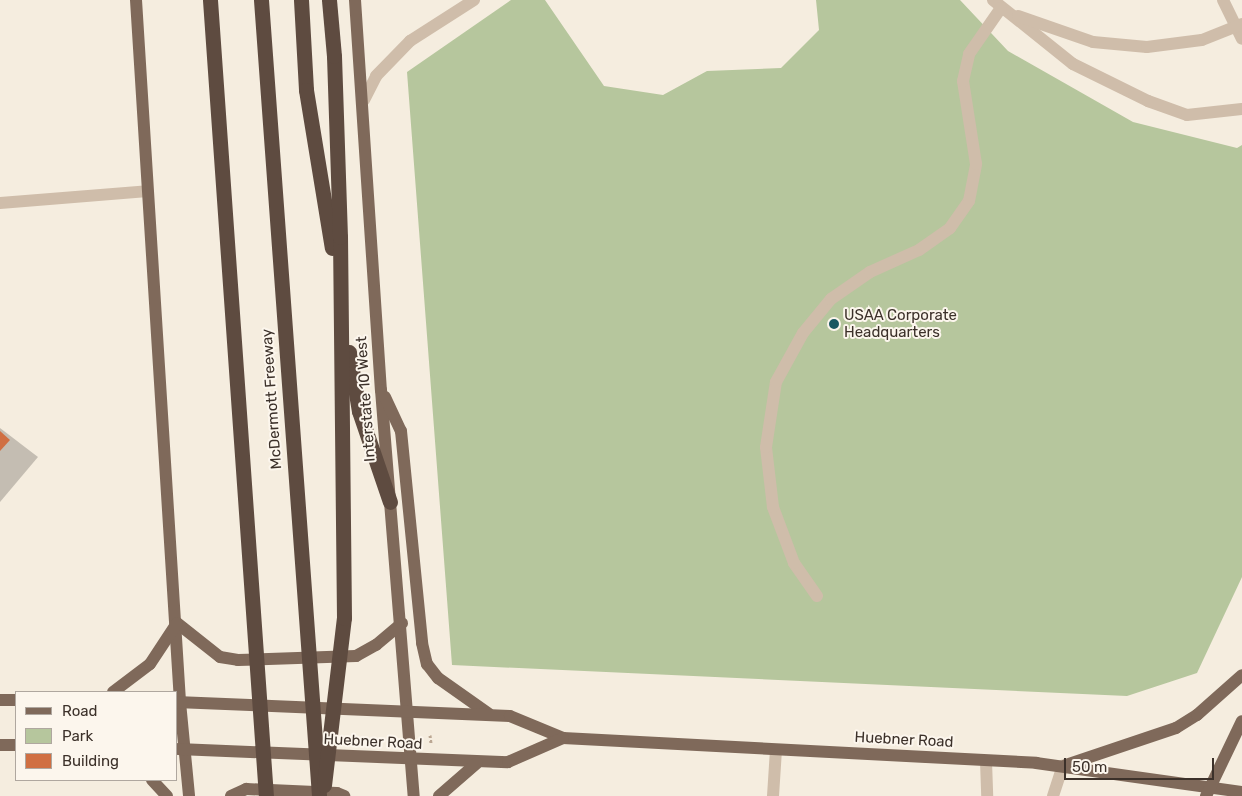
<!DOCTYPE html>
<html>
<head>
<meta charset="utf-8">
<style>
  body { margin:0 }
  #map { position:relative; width:1242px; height:796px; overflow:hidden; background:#f5eddf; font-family:Rubik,sans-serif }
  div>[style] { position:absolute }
  .green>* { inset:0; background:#b6c69d }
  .shadow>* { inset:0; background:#0003 }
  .building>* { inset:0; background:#d06f42 }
  .path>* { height:3px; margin-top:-1.5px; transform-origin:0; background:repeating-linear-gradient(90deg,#bba793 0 2.5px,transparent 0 5px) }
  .minor>* { height:12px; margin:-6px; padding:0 6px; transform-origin:6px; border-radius:6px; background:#cfbdaa }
  .major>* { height:12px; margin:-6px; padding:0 6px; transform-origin:6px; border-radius:6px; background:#7f695a }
  .highway>* { height:15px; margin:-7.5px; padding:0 7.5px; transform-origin:7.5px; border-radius:7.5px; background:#5e4b40 }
  .dots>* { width:14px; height:14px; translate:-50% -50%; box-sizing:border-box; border:2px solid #fcf6ed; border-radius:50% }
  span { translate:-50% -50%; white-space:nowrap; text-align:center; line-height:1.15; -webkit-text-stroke:4px #fcf6ed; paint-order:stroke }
  .poi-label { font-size:15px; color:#3c312a }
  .left { translate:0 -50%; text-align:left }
  .street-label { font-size:15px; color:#3c312a }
  .legend { position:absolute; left:15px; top:691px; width:162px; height:90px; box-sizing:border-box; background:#fcf6ed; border:1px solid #afa79f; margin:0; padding:6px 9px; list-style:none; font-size:15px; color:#3c312a }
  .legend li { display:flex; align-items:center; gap:10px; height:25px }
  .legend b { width:25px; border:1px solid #afa79f }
  .scale { position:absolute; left:1064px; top:758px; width:150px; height:22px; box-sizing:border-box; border:2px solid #3c312a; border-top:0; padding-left:6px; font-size:15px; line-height:18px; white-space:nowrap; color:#3c312a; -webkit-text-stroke:4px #fcf6ed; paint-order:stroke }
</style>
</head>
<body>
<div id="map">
  <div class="green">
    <i style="clip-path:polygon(511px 0,545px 0,604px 86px,663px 95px,707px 71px,781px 68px,819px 30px,816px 0,960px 0,1008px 51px,1133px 122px,1237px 148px,1242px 145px,1242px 577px,1197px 673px,1127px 696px,452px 665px,407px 72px)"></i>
  </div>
  <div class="shadow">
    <i style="clip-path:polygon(0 428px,38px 457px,0 502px)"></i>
  </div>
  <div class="building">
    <i style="clip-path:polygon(0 431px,10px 440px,0 451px)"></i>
  </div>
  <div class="path">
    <i style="left:430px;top:735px;width:8px;rotate:83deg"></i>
  </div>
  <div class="minor">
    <i style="left:993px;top:0;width:102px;rotate:38.7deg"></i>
    <i style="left:1073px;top:64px;width:84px;rotate:26.3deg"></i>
    <i style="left:1148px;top:101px;width:41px;rotate:19.7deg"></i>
    <i style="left:1187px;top:115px;width:55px;rotate:-6.2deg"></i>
    <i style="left:1223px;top:0;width:43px;rotate:64deg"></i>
    <i style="left:1018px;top:16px;width:79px;rotate:19.1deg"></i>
    <i style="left:1093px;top:42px;width:54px;rotate:5.3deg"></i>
    <i style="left:1147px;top:47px;width:55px;rotate:-7.3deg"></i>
    <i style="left:1202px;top:40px;width:43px;rotate:-21.8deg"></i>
    <i style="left:364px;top:100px;width:27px;rotate:-63deg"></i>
    <i style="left:376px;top:76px;width:49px;rotate:-45.8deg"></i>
    <i style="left:410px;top:41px;width:76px;rotate:-32.6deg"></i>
    <i style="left:0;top:203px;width:148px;rotate:-4.6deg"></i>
    <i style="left:817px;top:596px;width:40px;rotate:-124.9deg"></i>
    <i style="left:794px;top:563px;width:60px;rotate:-110.6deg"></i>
    <i style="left:773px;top:507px;width:60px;rotate:-96.7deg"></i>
    <i style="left:766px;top:447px;width:66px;rotate:-81.3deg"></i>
    <i style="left:776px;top:382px;width:56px;rotate:-61.1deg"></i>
    <i style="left:803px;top:333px;width:44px;rotate:-50.5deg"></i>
    <i style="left:831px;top:299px;width:47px;rotate:-34.7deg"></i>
    <i style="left:870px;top:272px;width:54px;rotate:-24.2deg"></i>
    <i style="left:919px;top:250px;width:38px;rotate:-35deg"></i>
    <i style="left:950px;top:228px;width:33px;rotate:-55deg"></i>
    <i style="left:969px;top:201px;width:38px;rotate:-79deg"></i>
    <i style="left:976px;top:164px;width:84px;rotate:-98.9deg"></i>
    <i style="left:963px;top:81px;width:28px;rotate:-77deg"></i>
    <i style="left:969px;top:54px;width:56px;rotate:-55.2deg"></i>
    <i style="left:986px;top:761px;width:35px;rotate:88deg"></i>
    <i style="left:773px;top:796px;width:46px;rotate:-86.3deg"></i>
    <i style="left:1053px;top:796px;width:32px;rotate:-72deg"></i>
  </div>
  <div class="major">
    <i style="left:136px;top:0;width:703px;rotate:86.41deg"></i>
    <i style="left:180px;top:702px;width:94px;rotate:84.5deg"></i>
    <i style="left:355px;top:0;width:391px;rotate:86.2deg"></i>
    <i style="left:381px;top:390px;width:407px;rotate:85.4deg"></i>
    <i style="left:385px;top:397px;width:38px;rotate:65deg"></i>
    <i style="left:401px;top:431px;width:213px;rotate:84.3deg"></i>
    <i style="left:422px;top:643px;width:22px;rotate:77deg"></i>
    <i style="left:427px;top:664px;width:18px;rotate:52deg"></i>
    <i style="left:438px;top:678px;width:62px;rotate:35.2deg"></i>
    <i style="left:177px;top:623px;width:55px;rotate:38.3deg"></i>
    <i style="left:220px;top:657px;width:18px;rotate:9deg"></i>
    <i style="left:238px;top:660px;width:118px;rotate:-1.9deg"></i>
    <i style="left:356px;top:656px;width:23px;rotate:-29deg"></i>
    <i style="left:376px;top:645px;width:34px;rotate:-40deg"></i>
    <i style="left:113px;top:692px;width:46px;rotate:-37.1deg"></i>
    <i style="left:150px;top:664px;width:49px;rotate:-56.6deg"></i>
    <i style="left:0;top:700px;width:16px"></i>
    <i style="left:176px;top:702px;width:334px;rotate:2.4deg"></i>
    <i style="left:510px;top:716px;width:57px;rotate:22.5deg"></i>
    <i style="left:563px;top:738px;width:474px;rotate:3deg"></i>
    <i style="left:1036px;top:763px;width:208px;rotate:8deg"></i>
    <i style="left:0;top:745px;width:16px"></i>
    <i style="left:178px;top:749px;width:330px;rotate:2.3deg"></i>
    <i style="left:508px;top:762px;width:60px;rotate:-23.6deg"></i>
    <i style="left:1066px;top:765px;width:116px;rotate:-18.6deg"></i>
    <i style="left:1176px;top:728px;width:25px;rotate:-32deg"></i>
    <i style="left:1197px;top:715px;width:60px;rotate:-41.6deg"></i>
    <i style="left:152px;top:780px;width:22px;rotate:47deg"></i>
    <i style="left:231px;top:796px;width:17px;rotate:-25deg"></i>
    <i style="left:246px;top:789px;width:91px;rotate:2.5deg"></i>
    <i style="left:337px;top:793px;width:8px;rotate:23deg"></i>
    <i style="left:439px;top:796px;width:50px;rotate:-41deg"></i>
    <i style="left:1206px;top:796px;width:83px;rotate:-64.4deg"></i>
  </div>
  <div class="highway">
    <i style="left:210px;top:0;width:798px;rotate:85.98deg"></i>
    <i style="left:261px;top:0;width:798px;rotate:85.83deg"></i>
    <i style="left:301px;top:0;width:90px;rotate:86.8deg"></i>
    <i style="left:306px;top:90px;width:160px;rotate:80.7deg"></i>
    <i style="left:349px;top:352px;width:60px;rotate:80.4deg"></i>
    <i style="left:359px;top:411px;width:96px;rotate:71.2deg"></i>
    <i style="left:324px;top:785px;width:168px;rotate:-83.2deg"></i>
    <i style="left:344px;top:618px;width:381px;rotate:-90.6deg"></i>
    <i style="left:340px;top:237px;width:181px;rotate:-91.9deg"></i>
    <i style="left:334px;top:56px;width:56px;rotate:-95.1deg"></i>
  </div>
  <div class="dots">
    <i style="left:834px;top:324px;background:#1b5862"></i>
  </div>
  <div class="poi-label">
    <span class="left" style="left:844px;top:324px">USAA Corporate<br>Headquarters</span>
  </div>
  <div class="street-label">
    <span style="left:272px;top:399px;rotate:-94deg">McDermott Freeway</span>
    <span style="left:366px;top:399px;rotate:-94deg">Interstate 10 West</span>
    <span style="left:904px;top:740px;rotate:3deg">Huebner Road</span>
    <span style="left:373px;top:742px;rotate:3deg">Huebner Road</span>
  </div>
  <ul class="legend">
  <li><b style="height:6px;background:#7f695a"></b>Road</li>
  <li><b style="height:14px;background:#b6c69d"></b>Park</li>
  <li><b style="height:14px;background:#d06f42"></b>Building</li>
  </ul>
  <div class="scale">50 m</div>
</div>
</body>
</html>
